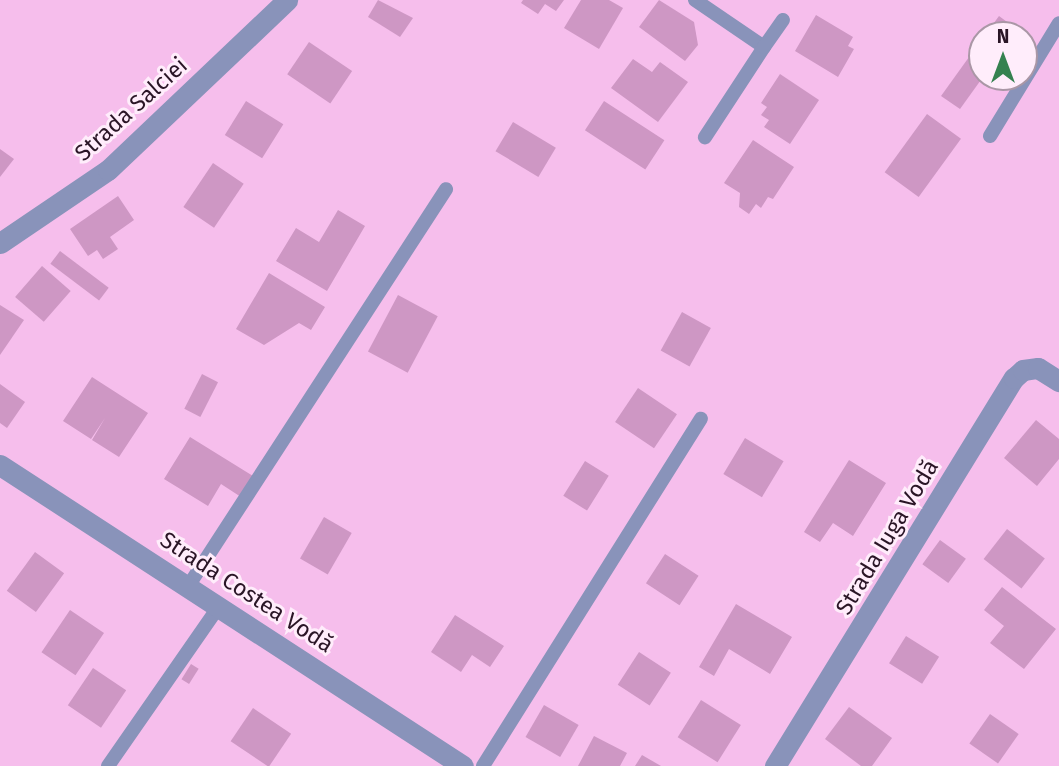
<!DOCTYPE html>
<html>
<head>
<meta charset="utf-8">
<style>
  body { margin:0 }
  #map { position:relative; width:1059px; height:766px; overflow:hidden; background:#f6beec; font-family:"Fira Sans",sans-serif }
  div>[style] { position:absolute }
  .building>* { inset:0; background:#ce97c4; transform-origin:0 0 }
  .lane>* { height:14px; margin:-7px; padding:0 7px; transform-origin:7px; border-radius:7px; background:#8993ba }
  .street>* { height:21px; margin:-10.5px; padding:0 10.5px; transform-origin:10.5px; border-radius:10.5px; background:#8993ba }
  span { translate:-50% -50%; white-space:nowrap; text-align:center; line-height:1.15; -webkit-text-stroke:6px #ffedfb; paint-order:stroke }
  .street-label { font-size:23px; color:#2a1526 }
  .north { position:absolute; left:968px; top:21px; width:70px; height:70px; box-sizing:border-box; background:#ffedfb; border:2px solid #aa97a6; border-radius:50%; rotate:0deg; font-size:19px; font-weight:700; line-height:28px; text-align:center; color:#2a1526 }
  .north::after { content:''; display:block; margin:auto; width:24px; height:32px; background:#358150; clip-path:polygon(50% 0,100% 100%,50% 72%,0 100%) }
</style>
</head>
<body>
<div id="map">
  <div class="building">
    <i style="clip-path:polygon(378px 0,413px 18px,400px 37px,368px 17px)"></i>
    <i style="clip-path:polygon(523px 0,564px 0,556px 11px,545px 4px,538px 14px,521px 3px)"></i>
    <i style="clip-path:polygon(581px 0,609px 0,623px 8px,599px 49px,564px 28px)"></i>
    <i style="clip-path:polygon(659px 0,694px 22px,698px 45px,685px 61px,639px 27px)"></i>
    <i style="clip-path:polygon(816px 15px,853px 37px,848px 46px,854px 49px,838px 77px,795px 51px)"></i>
    <i style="clip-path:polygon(999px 16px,1033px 41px,1024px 54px,1024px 35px,985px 35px)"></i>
    <i style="clip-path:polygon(982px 39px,983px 77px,960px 109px,941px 96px)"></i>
    <i style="left:309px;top:42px;width:52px;height:39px;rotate:34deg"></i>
    <i style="clip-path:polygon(633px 59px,652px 72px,660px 62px,688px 82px,658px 122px,611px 88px)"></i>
    <i style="clip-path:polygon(780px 74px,819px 100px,790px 144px,764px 127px,769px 120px,761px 115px,767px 107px,761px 103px)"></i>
    <i style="left:246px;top:101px;width:44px;height:40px;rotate:32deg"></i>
    <i style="left:604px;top:101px;width:72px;height:35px;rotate:33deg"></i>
    <i style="left:927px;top:114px;width:42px;height:72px;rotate:36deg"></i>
    <i style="left:513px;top:122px;width:50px;height:34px;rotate:31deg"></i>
    <i style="clip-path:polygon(753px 140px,794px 167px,773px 199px,768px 197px,761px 208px,756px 204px,749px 214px,739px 207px,740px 193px,724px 183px)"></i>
    <i style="clip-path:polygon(0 149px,14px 159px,0 177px)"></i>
    <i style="left:213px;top:163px;width:37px;height:53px;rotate:34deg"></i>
    <i style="clip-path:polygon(118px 196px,134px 220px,110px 237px,118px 249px,103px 259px,97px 250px,88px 256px,70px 229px)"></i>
    <i style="clip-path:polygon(338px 210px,365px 226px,327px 291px,276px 261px,296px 228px,319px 242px)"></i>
    <i style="left:60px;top:251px;width:61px;height:16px;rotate:37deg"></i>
    <i style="left:42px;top:266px;width:38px;height:41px;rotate:41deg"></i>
    <i style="clip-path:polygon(269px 273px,325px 307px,311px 330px,299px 323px,264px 345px,236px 329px)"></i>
    <i style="left:398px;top:295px;width:45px;height:64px;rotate:28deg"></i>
    <i style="clip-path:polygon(0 305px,24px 320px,0 355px)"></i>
    <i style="left:682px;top:312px;width:33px;height:44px;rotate:29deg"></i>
    <i style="left:202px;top:374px;width:18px;height:39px;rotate:27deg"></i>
    <i style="clip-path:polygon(92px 377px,148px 413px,119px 457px,92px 440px,105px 418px,91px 439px,63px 421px)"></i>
    <i style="clip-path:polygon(0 384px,25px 402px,7px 428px,0 423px)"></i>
    <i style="left:638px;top:388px;width:47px;height:41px;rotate:34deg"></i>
    <i style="clip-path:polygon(1036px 420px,1059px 439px,1059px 459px,1037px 486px,1004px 458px)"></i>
    <i style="clip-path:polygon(190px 437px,253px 476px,241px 497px,221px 484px,208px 506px,164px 479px)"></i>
    <i style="left:745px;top:438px;width:45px;height:42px;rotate:31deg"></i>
    <i style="clip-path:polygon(849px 460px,886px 483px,853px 536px,833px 523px,820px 542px,804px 532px)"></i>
    <i style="left:585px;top:461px;width:28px;height:41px;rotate:32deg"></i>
    <i style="left:324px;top:517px;width:32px;height:48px;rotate:30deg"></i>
    <i style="left:1007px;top:529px;width:48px;height:38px;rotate:38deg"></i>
    <i style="left:940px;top:540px;width:32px;height:30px;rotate:36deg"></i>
    <i style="left:35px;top:552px;width:36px;height:48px;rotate:36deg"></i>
    <i style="left:665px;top:554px;width:40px;height:35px;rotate:33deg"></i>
    <i style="clip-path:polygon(1002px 587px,1056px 629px,1024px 669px,990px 643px,1004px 626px,984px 610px)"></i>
    <i style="clip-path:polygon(736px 604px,792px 637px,770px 674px,729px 649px,714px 676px,699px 667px)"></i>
    <i style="left:70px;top:610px;width:41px;height:51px;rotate:34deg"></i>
    <i style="clip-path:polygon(455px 615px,504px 646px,490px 667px,472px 655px,461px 672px,431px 652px)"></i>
    <i style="left:906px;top:636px;width:39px;height:32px;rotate:32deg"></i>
    <i style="left:639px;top:652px;width:38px;height:39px;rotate:33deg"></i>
    <i style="left:191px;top:664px;width:9px;height:18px;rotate:32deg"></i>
    <i style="left:93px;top:668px;width:40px;height:45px;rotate:34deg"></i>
    <i style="left:701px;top:700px;width:47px;height:44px;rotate:32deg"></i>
    <i style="left:544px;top:705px;width:40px;height:37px;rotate:30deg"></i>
    <i style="clip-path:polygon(849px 707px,892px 738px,872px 766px,861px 766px,825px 739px)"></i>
    <i style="left:253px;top:708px;width:46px;height:40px;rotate:34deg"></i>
    <i style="left:990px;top:714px;width:35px;height:36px;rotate:35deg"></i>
    <i style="clip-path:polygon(594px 736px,627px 753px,620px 766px,578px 766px)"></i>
    <i style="clip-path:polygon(642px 755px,661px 766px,635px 766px)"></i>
  </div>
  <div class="lane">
    <i style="left:695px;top:0;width:83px;rotate:34.3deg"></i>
    <i style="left:764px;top:47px;width:108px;rotate:123.2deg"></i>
    <i style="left:764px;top:47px;width:33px;rotate:-55deg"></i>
    <i style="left:990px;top:136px;width:132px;rotate:-58.6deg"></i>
    <i style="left:189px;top:585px;width:472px;rotate:-57deg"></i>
    <i style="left:108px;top:766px;width:196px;rotate:-55.2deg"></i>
    <i style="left:483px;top:766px;width:410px;rotate:-57.9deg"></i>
  </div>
  <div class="street">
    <i style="left:0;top:243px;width:130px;rotate:-34.1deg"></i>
    <i style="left:108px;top:170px;width:247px;rotate:-43.5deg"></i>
    <i style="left:0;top:465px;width:552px;rotate:33.03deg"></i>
    <i style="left:775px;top:766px;width:456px;rotate:-58.4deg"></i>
    <i style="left:1014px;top:378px;width:12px;rotate:-42deg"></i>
    <i style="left:1023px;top:370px;width:15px;rotate:-8deg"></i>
    <i style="left:1038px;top:368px;width:25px;rotate:32deg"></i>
  </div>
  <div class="street-label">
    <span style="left:131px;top:109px;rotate:-42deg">Strada Salciei</span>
    <span style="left:887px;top:537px;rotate:-59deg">Strada Iuga Vodă</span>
    <span style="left:247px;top:592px;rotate:33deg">Strada Costea Vodă</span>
  </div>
  <div class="north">N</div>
</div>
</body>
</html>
